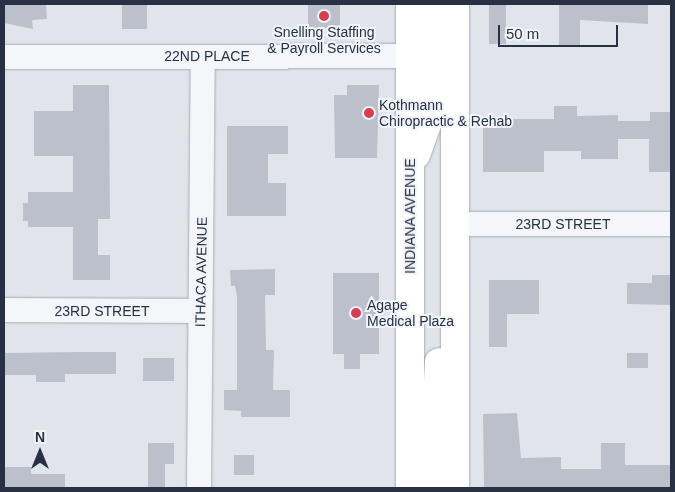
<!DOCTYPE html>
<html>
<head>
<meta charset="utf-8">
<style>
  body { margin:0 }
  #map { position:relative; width:675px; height:492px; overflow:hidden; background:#e1e5eb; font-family:Helvetica,sans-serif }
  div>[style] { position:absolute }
  .building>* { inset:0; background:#bbc0cb; transform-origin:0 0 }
  .roads { filter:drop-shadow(0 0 1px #a6abb6) drop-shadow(0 0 1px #a6abb6) }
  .minor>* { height:24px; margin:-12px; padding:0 12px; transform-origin:12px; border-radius:12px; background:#f4f6f9 }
  .major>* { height:28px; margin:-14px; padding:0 14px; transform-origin:14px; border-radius:14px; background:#fff }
  .dots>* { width:14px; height:14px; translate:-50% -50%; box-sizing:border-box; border:2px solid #f1f4f8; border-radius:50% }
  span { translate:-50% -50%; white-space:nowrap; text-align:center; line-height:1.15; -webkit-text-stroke:4px #f1f4f8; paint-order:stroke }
  .poi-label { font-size:14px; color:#283144 }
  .left { translate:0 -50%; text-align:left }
  .street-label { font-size:14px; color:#283144 }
  .frame { position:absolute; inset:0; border:5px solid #283144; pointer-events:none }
  .north { position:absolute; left:15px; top:427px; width:50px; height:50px; -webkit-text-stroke:4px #f1f4f8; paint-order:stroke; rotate:0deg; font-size:14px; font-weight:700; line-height:20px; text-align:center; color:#283144 }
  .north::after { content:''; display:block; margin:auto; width:18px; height:22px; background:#283144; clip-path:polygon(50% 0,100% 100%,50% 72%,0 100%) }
  .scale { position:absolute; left:498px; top:25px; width:120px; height:22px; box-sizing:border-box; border:2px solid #283144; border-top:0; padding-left:6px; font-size:15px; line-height:18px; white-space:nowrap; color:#283144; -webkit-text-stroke:4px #f1f4f8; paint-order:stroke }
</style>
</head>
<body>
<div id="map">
  <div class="building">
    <i style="clip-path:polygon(4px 4px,46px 4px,47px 19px,32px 20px,33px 29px,4px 23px)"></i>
    <i style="left:122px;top:4px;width:25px;height:25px"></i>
    <i style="left:308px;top:4px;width:32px;height:24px"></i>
    <i style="left:489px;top:4px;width:17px;height:40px"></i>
    <i style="clip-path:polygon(559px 4px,648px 4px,648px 24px,580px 20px,580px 45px,559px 45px)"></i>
    <i style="clip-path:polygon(73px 85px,109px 85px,110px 219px,98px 219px,98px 255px,110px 255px,110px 280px,73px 280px,73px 227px,28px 227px,28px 221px,23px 221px,23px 203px,28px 203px,28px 192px,73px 192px,73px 156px,34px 156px,34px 111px,73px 111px)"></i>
    <i style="clip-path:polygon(347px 85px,379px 85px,377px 158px,335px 158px,334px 95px,347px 95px)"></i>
    <i style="clip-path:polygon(554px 106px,577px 106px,577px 116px,618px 115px,618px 121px,650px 121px,650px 112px,671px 112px,671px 172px,649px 172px,649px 139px,618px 139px,618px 159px,581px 159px,581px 151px,544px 151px,544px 172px,483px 172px,483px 119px,554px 119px)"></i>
    <i style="clip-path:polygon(227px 126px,288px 126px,288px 154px,268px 154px,268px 183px,286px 183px,286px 216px,227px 216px)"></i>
    <i style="clip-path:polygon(275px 269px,275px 295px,265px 295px,266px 350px,274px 350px,273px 390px,290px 390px,290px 417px,241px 417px,241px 411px,224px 410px,224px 390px,237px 390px,237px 296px,235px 286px,231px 286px,230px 270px)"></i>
    <i style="clip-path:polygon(333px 273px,379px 273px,379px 354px,360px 354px,360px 369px,344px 369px,344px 354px,333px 354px)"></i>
    <i style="clip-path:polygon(652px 275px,671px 275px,671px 305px,627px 304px,627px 283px,652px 283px)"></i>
    <i style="clip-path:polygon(489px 280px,539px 280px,539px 314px,507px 314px,507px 347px,489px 347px)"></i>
    <i style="clip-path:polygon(79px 352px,116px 352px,116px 374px,65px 374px,65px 382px,36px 382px,36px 375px,4px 375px,4px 353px)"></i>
    <i style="left:627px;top:353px;width:21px;height:15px"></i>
    <i style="left:143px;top:358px;width:31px;height:23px"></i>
    <i style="clip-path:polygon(517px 413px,521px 458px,561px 457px,561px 469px,601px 469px,601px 443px,625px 443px,625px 465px,671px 465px,671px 488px,484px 488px,483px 414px)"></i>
    <i style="clip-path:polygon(148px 443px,174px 443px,174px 464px,165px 464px,165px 488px,148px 488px)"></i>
    <i style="left:234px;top:455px;width:20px;height:20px"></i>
    <i style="clip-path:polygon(4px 467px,31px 467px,31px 474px,65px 474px,65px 488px,4px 488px)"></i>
  </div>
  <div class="roads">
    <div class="minor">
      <i style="left:4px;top:57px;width:406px;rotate:-0.1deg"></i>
      <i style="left:455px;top:224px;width:216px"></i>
      <i style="left:4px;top:310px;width:196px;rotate:0.3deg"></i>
      <i style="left:199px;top:488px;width:431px;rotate:-89.5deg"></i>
    </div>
    <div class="major">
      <i style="left:410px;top:4px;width:484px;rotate:90deg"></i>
      <i style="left:455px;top:4px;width:484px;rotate:90deg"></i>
      <i style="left:416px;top:155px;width:38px;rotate:-70deg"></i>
      <i style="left:429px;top:119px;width:115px;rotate:-88.5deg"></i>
      <i style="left:433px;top:488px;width:126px;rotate:-87.3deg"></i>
    </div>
  </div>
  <div class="dots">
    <i style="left:324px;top:16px;background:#d93d50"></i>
    <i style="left:369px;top:113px;background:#d93d50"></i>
    <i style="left:356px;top:313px;background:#d93d50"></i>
  </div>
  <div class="poi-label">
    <span style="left:324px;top:40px">Snelling Staffing<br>&amp; Payroll Services</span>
    <span class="left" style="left:379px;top:113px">Kothmann<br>Chiropractic &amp; Rehab</span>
    <span class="left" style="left:367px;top:313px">Agape<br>Medical Plaza</span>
  </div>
  <div class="street-label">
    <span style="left:207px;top:56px">22ND PLACE</span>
    <span style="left:410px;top:216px;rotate:-90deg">INDIANA AVENUE</span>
    <span style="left:563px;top:224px">23RD STREET</span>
    <span style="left:201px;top:272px;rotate:-89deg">ITHACA AVENUE</span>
    <span style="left:102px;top:311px">23RD STREET</span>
  </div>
  <div class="frame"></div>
  <div class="north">N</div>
  <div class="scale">50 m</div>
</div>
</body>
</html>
